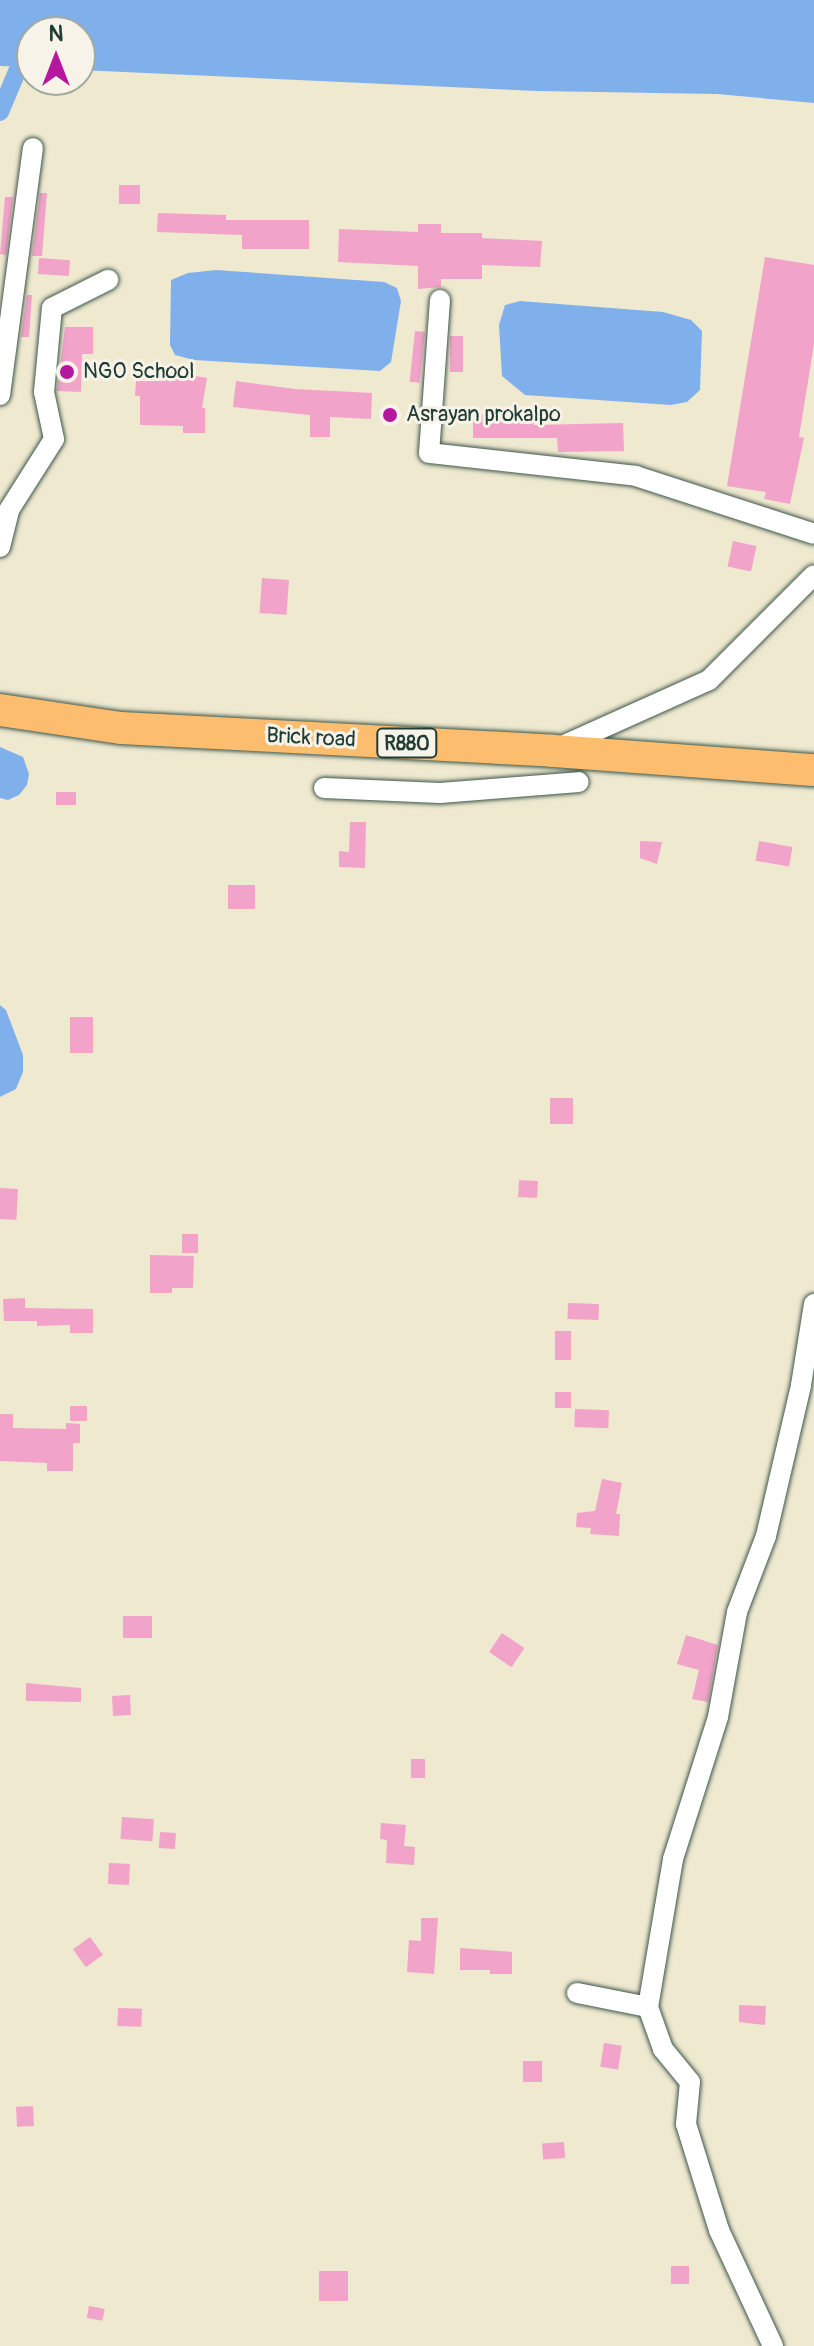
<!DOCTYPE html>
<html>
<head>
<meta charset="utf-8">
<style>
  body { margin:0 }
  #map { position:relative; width:814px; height:2346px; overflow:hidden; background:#efe9d0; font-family:Pangolin,sans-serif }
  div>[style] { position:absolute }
  .water>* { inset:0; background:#80b0eb }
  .canal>* { height:18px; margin:-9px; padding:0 9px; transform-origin:9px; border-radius:9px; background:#80b0eb }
  .building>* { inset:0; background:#f1a3c9; transform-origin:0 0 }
  .roads { filter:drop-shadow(0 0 2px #3e574b) drop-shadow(0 0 2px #3e574b) }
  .minor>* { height:20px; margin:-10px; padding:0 10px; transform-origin:10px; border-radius:10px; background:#fff }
  .primary>* { height:32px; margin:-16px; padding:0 16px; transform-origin:16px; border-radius:16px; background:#fcbd6f }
  .dots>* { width:22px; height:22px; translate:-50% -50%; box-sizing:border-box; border:4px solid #f7f3e8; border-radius:50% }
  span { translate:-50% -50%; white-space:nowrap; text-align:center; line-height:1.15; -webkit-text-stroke:6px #f7f3e8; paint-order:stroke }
  .shield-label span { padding:2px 6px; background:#f7f3e8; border:2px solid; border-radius:6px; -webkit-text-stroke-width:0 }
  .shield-label { font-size:20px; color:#1f3d34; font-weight:700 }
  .poi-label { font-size:22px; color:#1f3d34 }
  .left { translate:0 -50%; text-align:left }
  .street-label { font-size:22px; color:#1f3d34 }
  .north { position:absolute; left:16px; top:16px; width:80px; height:80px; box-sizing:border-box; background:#f7f3e8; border:2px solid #a1aaa0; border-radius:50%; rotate:0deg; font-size:22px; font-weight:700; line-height:32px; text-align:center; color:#1f3d34 }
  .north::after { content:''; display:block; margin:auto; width:28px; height:36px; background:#b5179e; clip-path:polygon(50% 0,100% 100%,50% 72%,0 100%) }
</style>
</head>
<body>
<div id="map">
  <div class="water">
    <i style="clip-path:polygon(0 0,814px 0,814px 103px,717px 94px,537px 91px,80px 70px,80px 32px,32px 32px,32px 67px,0 66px)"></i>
    <i style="clip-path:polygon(216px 270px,384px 282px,397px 288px,401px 301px,391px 362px,380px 371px,194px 360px,175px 355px,170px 345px,171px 280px,188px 273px)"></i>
    <i style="clip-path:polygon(520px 301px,663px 312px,691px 320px,702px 331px,700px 390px,687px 402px,671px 405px,525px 395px,502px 376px,499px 325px,505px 305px)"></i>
    <i style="clip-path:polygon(0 747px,23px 757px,29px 774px,27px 785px,19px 795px,8px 800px,0 798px)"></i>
    <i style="clip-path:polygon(0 1005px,6px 1010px,23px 1055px,23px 1072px,16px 1089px,0 1097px)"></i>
  </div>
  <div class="canal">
    <i style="left:0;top:112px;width:49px;rotate:-67.1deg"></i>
  </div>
  <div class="building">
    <i style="left:119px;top:185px;width:21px;height:19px"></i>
    <i style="clip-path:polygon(40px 193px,47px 193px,42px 256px,32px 256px)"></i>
    <i style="clip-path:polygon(5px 197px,13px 197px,6px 255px,0 254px)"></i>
    <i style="clip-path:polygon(158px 213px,226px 215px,226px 220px,309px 220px,309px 249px,242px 249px,242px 235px,157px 232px)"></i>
    <i style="clip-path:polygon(418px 224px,441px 224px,441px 233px,482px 233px,482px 238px,542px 241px,540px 267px,482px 265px,482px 279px,441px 279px,441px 287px,418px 289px,418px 266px,338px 262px,339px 229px,418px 232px)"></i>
    <i style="clip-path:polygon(765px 257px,814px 265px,814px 344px,799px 437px,804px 438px,790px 504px,764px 499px,766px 492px,727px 486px)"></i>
    <i style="left:39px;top:258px;width:31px;height:16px;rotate:4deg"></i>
    <i style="clip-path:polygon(27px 295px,32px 295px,29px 337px,21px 337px)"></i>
    <i style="clip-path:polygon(65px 327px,93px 327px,93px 354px,82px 354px,81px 392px,57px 391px)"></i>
    <i style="left:415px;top:331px;width:10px;height:51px;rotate:6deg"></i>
    <i style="left:450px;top:336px;width:13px;height:36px"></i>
    <i style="clip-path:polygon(166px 371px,207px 378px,202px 408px,205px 408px,205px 433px,183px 433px,183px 426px,140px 425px,140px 396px,135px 396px,136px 381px,164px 381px)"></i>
    <i style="clip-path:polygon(236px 381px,295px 389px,372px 393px,371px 419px,330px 417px,330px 437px,310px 437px,310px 415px,233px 407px)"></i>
    <i style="clip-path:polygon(473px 414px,534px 414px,534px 425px,623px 423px,624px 451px,558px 452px,557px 438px,473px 438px)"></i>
    <i style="left:733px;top:541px;width:24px;height:26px;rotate:12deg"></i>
    <i style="left:262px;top:578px;width:27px;height:35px;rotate:4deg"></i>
    <i style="left:56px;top:792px;width:20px;height:13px"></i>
    <i style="clip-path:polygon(350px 822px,366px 822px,365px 868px,339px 867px,339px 851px,349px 852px)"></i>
    <i style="clip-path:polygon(640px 841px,662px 842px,657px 864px,640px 858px)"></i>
    <i style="left:759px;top:841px;width:34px;height:20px;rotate:10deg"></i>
    <i style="left:228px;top:885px;width:27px;height:24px"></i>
    <i style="left:70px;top:1017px;width:23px;height:36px"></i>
    <i style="left:573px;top:1098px;width:26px;height:23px;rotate:90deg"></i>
    <i style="left:519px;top:1180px;width:19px;height:17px;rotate:3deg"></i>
    <i style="left:0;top:1188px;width:18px;height:31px;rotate:3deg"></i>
    <i style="left:182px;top:1234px;width:16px;height:19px"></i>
    <i style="clip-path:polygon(150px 1255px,194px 1256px,193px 1288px,172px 1288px,172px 1293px,150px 1293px)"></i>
    <i style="clip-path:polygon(25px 1298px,25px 1308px,93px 1309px,93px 1333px,70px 1333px,70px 1325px,37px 1326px,37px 1321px,4px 1321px,3px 1299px)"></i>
    <i style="left:568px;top:1303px;width:31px;height:16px;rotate:2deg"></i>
    <i style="left:571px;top:1331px;width:29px;height:16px;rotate:90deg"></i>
    <i style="left:555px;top:1392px;width:16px;height:16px"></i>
    <i style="left:70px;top:1406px;width:17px;height:15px"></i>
    <i style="left:575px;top:1409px;width:34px;height:18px;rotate:2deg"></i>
    <i style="clip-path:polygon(0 1414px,13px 1414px,13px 1428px,66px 1429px,66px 1423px,80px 1424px,80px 1443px,73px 1443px,73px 1471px,47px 1471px,47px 1463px,0 1461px)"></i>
    <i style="clip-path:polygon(602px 1479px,622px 1483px,616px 1514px,620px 1514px,619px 1536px,590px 1534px,591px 1528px,576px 1527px,577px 1513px,595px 1511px)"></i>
    <i style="left:123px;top:1616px;width:29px;height:22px"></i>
    <i style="left:502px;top:1633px;width:27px;height:23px;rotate:34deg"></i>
    <i style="clip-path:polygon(686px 1635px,718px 1645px,708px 1702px,692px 1699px,699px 1670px,677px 1664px)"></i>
    <i style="clip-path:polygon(26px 1683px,81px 1688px,81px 1702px,26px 1701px)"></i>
    <i style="left:130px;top:1695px;width:20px;height:18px;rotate:87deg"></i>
    <i style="left:411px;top:1759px;width:14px;height:19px"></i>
    <i style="left:122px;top:1817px;width:32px;height:22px;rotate:4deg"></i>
    <i style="clip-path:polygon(381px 1823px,406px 1825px,404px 1846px,415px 1847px,414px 1865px,386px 1863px,387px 1840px,380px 1839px)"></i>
    <i style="left:160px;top:1832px;width:16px;height:16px;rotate:4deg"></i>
    <i style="left:109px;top:1863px;width:21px;height:21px;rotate:3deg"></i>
    <i style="clip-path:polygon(421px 1918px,438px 1918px,434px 1974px,407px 1972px,409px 1940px,421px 1941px)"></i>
    <i style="left:90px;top:1937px;width:22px;height:21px;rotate:54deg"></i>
    <i style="clip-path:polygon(460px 1948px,512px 1952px,512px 1974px,490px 1974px,490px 1970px,460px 1970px)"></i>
    <i style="clip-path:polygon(739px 2005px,766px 2006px,765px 2025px,739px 2022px)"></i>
    <i style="left:118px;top:2008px;width:24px;height:18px;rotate:2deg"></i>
    <i style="left:604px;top:2043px;width:18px;height:24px;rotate:9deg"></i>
    <i style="left:523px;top:2061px;width:19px;height:21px"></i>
    <i style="left:33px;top:2106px;width:20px;height:17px;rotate:87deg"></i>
    <i style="left:564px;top:2142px;width:16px;height:22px;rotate:86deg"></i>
    <i style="left:671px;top:2266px;width:18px;height:18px"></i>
    <i style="left:319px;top:2271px;width:29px;height:30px"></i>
    <i style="left:89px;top:2306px;width:16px;height:12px;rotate:11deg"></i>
  </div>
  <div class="roads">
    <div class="minor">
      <i style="left:440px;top:300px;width:153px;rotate:94.1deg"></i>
      <i style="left:429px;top:453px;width:208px;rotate:6.3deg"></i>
      <i style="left:636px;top:476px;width:187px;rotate:18deg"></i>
      <i style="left:0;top:395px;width:249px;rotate:-82.4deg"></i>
      <i style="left:0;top:547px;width:38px;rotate:-76deg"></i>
      <i style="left:9px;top:510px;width:84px;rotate:-57.6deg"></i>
      <i style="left:54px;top:439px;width:48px;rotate:-102deg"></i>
      <i style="left:44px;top:392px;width:84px;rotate:-84.6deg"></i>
      <i style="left:52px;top:308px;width:63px;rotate:-26.6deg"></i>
      <i style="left:560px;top:747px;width:163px;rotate:-24.2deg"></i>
      <i style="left:709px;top:680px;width:148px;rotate:-45deg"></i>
      <i style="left:324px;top:788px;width:116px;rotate:2.5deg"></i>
      <i style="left:440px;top:793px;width:139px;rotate:-4.5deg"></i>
      <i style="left:577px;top:1993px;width:72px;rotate:11.2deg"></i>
      <i style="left:773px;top:2346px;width:128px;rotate:-115deg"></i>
      <i style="left:719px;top:2230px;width:111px;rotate:-107.3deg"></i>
      <i style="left:686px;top:2124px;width:42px;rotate:-84.6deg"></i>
      <i style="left:690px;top:2082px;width:43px;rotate:-129.3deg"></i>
      <i style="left:663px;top:2049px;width:45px;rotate:-109.7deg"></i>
      <i style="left:648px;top:2007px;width:150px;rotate:-80.4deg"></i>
      <i style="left:673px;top:1859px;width:149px;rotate:-72.4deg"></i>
      <i style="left:718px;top:1717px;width:107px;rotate:-79.7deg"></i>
      <i style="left:737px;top:1612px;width:81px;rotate:-69.1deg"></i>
      <i style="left:766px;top:1536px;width:155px;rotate:-76.9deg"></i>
      <i style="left:801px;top:1385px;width:82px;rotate:-80.9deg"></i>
    </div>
    <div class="primary">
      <i style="left:0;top:710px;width:122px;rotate:8.5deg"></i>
      <i style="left:121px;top:728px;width:433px;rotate:3deg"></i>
      <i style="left:553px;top:751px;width:262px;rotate:4.2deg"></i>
    </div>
  </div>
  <div class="dots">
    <i style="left:67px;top:372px;background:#b5179e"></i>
    <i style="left:390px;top:415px;background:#b5179e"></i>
  </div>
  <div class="shield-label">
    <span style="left:407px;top:743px">R880</span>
  </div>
  <div class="poi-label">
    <span class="left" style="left:83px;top:372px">NGO School</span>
    <span class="left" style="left:406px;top:415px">Asrayan prokalpo</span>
  </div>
  <div class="street-label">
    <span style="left:311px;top:738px;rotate:3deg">Brick road</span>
  </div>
  <div class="north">N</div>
</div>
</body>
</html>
